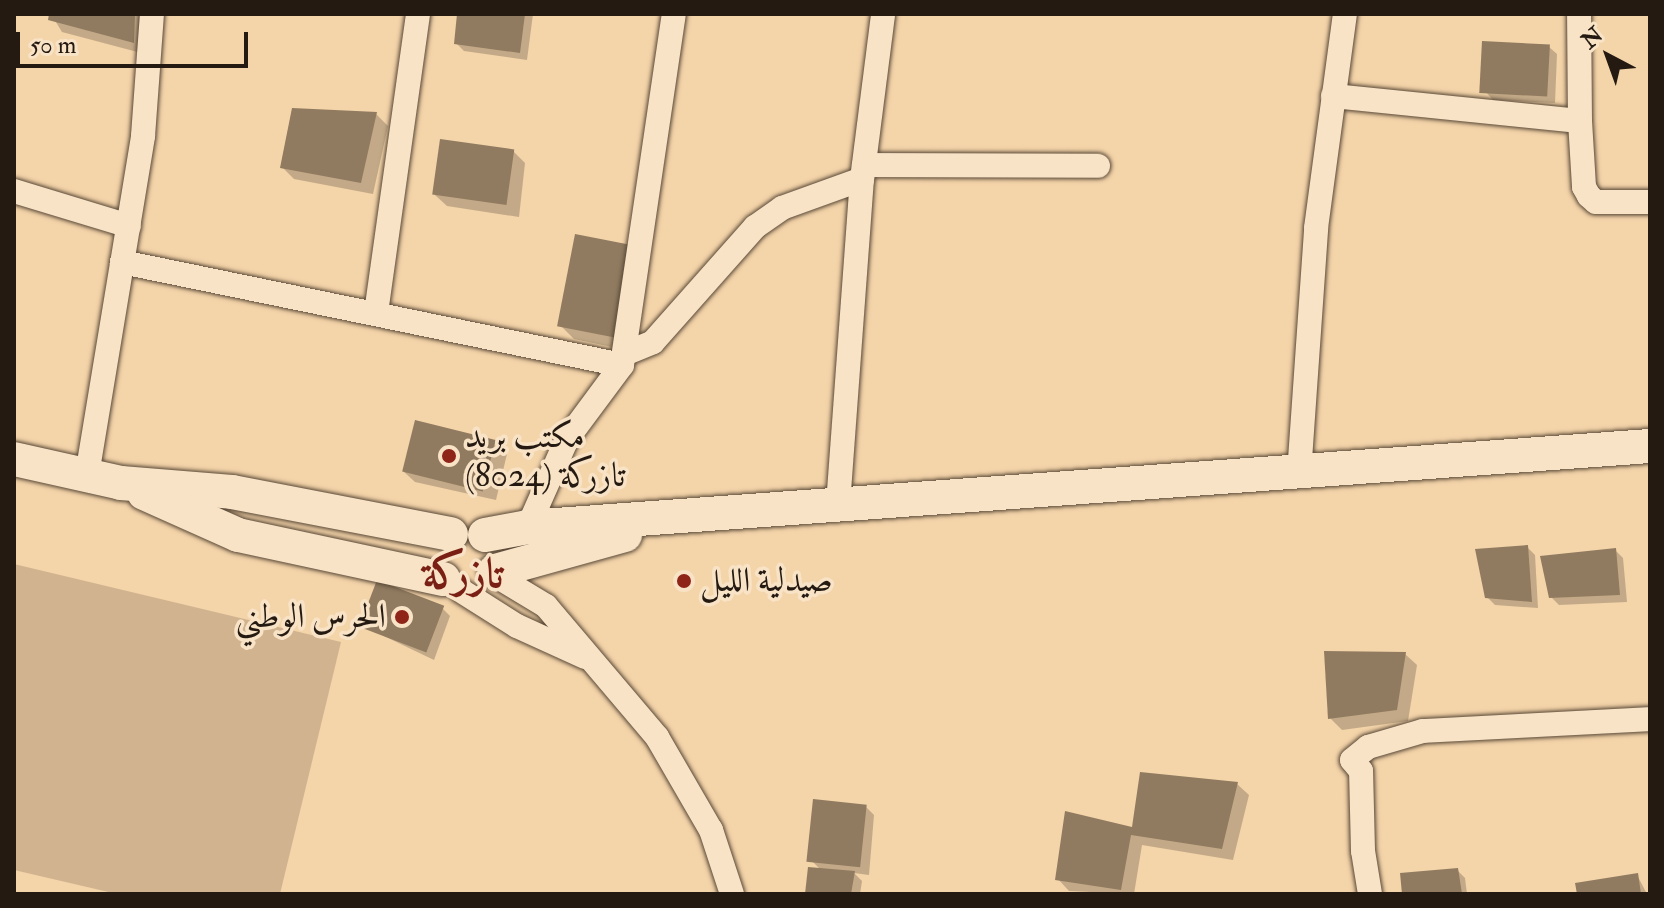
<!DOCTYPE html>
<html>
<head>
<meta charset="utf-8">
<style>
  body { margin:0 }
  #map { position:relative; width:1664px; height:908px; overflow:hidden; background:#f4d4a9; font-family:"IM FELL Double Pica",Amiri,serif }
  div>[style] { position:absolute }
  .green>* { inset:0; background:#d1b48f }
  .shadow>* { inset:0; background:#0003 }
  .building>* { inset:0; background:#907b60; transform-origin:0 0 }
  .roads { filter:drop-shadow(0 0 2px #584837) drop-shadow(0 0 2px #584837) }
  .street>* { height:24px; margin:-12px; padding:0 12px; transform-origin:12px; border-radius:12px; background:#f8e3c7 }
  .secondary>* { height:34px; margin:-17px; padding:0 17px; transform-origin:17px; border-radius:17px; background:#f8e3c7 }
  .dots>* { width:22px; height:22px; translate:-50% -50%; box-sizing:border-box; border:4px solid #f8e3c7; border-radius:50% }
  span { translate:-50% -50%; white-space:nowrap; text-align:center; line-height:1.15; -webkit-text-stroke:7px #f8e3c7; paint-order:stroke }
  .poi-label { font-size:34px; color:#241a11 }
  .left { translate:0 -50%; text-align:left }
  .right { translate:-100% -50%; text-align:right }
  .district-label { font-size:42px; color:#7a1f14; font-weight:700 }
  .frame { position:absolute; inset:0; border:16px solid #241a11; pointer-events:none }
  .north { position:absolute; left:1568px; top:16px; width:80px; height:80px; -webkit-text-stroke:6px #f8e3c7; paint-order:stroke; rotate:319deg; font-size:22px; font-weight:700; line-height:32px; text-align:center; color:#241a11 }
  .north::after { content:''; display:block; margin:auto; width:28px; height:36px; background:#241a11; clip-path:polygon(50% 0,100% 100%,50% 72%,0 100%) }
  .scale { position:absolute; left:16px; top:32px; width:232px; height:36px; box-sizing:border-box; border:4px solid #241a11; border-top:0; padding-left:10px; font-size:24px; line-height:28px; white-space:nowrap; color:#241a11; -webkit-text-stroke:6px #f8e3c7; paint-order:stroke }
</style>
</head>
<body>
<div id="map">
  <div class="green">
    <i style="clip-path:polygon(14px 564px,341px 642px,280px 894px,117px 894px,14px 870px)"></i>
  </div>
  <div class="shadow">
    <i style="clip-path:polygon(51px 14px,146px 14px,145px 54px,62px 32px)"></i>
    <i style="clip-path:polygon(459px 14px,533px 14px,527px 60px,464px 51px,456px 43px)"></i>
    <i style="clip-path:polygon(1549px 47px,1557px 54px,1555px 103px,1493px 100px,1486px 92px)"></i>
    <i style="clip-path:polygon(376px 114px,388px 126px,373px 194px,294px 179px,282px 167px)"></i>
    <i style="clip-path:polygon(513px 151px,525px 163px,519px 217px,447px 206px,435px 195px)"></i>
    <i style="clip-path:polygon(577px 237px,631px 351px,574px 339px,562px 327px)"></i>
    <i style="clip-path:polygon(495px 442px,507px 454px,496px 500px,415px 482px,403px 471px)"></i>
    <i style="clip-path:polygon(1527px 547px,1535px 555px,1538px 608px,1495px 605px,1487px 597px)"></i>
    <i style="clip-path:polygon(1615px 550px,1623px 558px,1627px 602px,1559px 605px,1551px 597px)"></i>
    <i style="clip-path:polygon(442px 608px,450px 616px,434px 660px,363px 626px)"></i>
    <i style="clip-path:polygon(1405px 654px,1417px 665px,1408px 721px,1342px 730px,1330px 718px)"></i>
    <i style="clip-path:polygon(1237px 784px,1249px 795px,1233px 860px,1142px 845px,1134px 894px,1069px 891px,1058px 879px,1134px 829px)"></i>
    <i style="clip-path:polygon(866px 807px,874px 815px,869px 875px,854px 873px,862px 881px,860px 894px,806px 894px,821px 870px,812px 861px)"></i>
    <i style="clip-path:polygon(1457px 870px,1465px 878px,1467px 894px,1404px 894px)"></i>
    <i style="clip-path:polygon(1637px 875px,1647px 894px,1579px 894px)"></i>
  </div>
  <div class="building">
    <i style="clip-path:polygon(49px 14px,135px 14px,134px 43px,48px 20px)"></i>
    <i style="clip-path:polygon(457px 14px,525px 14px,520px 53px,454px 44px)"></i>
    <i style="left:1482px;top:41px;width:68px;height:52px;rotate:3deg"></i>
    <i style="clip-path:polygon(292px 108px,377px 112px,361px 183px,280px 168px)"></i>
    <i style="left:440px;top:139px;width:75px;height:56px;rotate:8deg"></i>
    <i style="left:575px;top:234px;width:60px;height:94px;rotate:11deg"></i>
    <i style="left:415px;top:420px;width:83px;height:53px;rotate:14deg"></i>
    <i style="clip-path:polygon(1528px 545px,1532px 602px,1485px 598px,1475px 549px)"></i>
    <i style="clip-path:polygon(1616px 548px,1620px 595px,1549px 598px,1540px 556px)"></i>
    <i style="left:377px;top:580px;width:72px;height:50px;rotate:21deg"></i>
    <i style="clip-path:polygon(1324px 651px,1406px 652px,1397px 710px,1328px 719px)"></i>
    <i style="clip-path:polygon(1140px 772px,1238px 782px,1222px 849px,1131px 835px,1121px 890px,1055px 880px,1065px 811px,1132px 827px)"></i>
    <i style="left:813px;top:799px;width:54px;height:63px;rotate:6deg"></i>
    <i style="clip-path:polygon(808px 867px,855px 871px,851px 894px,805px 894px)"></i>
    <i style="clip-path:polygon(1458px 868px,1462px 894px,1402px 894px,1400px 873px)"></i>
    <i style="clip-path:polygon(1638px 873px,1641px 894px,1577px 894px,1575px 883px)"></i>
  </div>
  <div class="roads">
    <div class="street">
      <i style="left:1333px;top:96px;width:248px;rotate:5.8deg"></i>
      <i style="left:1580px;top:121px;width:107px;rotate:-90.5deg"></i>
      <i style="left:1580px;top:121px;width:66px;rotate:86.5deg"></i>
      <i style="left:1584px;top:187px;width:10px;rotate:61deg"></i>
      <i style="left:1589px;top:196px;width:9px;rotate:41deg"></i>
      <i style="left:1596px;top:202px;width:54px"></i>
      <i style="left:864px;top:165px;width:234px;rotate:0.2deg"></i>
      <i style="left:14px;top:191px;width:120px;rotate:16.9deg"></i>
      <i style="left:122px;top:262px;width:510px;rotate:11.64deg"></i>
      <i style="left:622px;top:365px;width:92px;rotate:126.6deg"></i>
      <i style="left:567px;top:439px;width:96px;rotate:113.9deg"></i>
      <i style="left:376px;top:313px;width:302px;rotate:-82deg"></i>
      <i style="left:624px;top:354px;width:31px;rotate:-22deg"></i>
      <i style="left:653px;top:342px;width:154px;rotate:-48.4deg"></i>
      <i style="left:755px;top:227px;width:33px;rotate:-35deg"></i>
      <i style="left:782px;top:208px;width:85px;rotate:-19.9deg"></i>
      <i style="left:622px;top:365px;width:355px;rotate:-81.6deg"></i>
      <i style="left:1299px;top:474px;width:247px;rotate:-86deg"></i>
      <i style="left:1316px;top:228px;width:216px;rotate:-82.3deg"></i>
      <i style="left:87px;top:475px;width:344px;rotate:-80.6deg"></i>
      <i style="left:143px;top:136px;width:122px;rotate:-85.8deg"></i>
      <i style="left:838px;top:505px;width:327px;rotate:-85.8deg"></i>
      <i style="left:862px;top:179px;width:166px;rotate:-82.7deg"></i>
      <i style="left:493px;top:574px;width:62px;rotate:31.1deg"></i>
      <i style="left:546px;top:606px;width:172px;rotate:49.7deg"></i>
      <i style="left:657px;top:737px;width:108px;rotate:59.9deg"></i>
      <i style="left:711px;top:830px;width:67px;rotate:71.8deg"></i>
      <i style="left:460px;top:590px;width:67px;rotate:32.3deg"></i>
      <i style="left:517px;top:626px;width:75px;rotate:24.5deg"></i>
      <i style="left:1370px;top:894px;width:44px;rotate:-99.2deg"></i>
      <i style="left:1363px;top:851px;width:80px;rotate:-91.4deg"></i>
      <i style="left:1361px;top:771px;width:14px;rotate:-129deg"></i>
      <i style="left:1352px;top:760px;width:21px;rotate:-39deg"></i>
      <i style="left:1368px;top:747px;width:57px;rotate:-16.2deg"></i>
      <i style="left:1423px;top:731px;width:227px;rotate:-3deg"></i>
    </div>
    <div class="secondary">
      <i style="left:14px;top:459px;width:110px;rotate:12.6deg"></i>
      <i style="left:121px;top:483px;width:111px;rotate:4.6deg"></i>
      <i style="left:232px;top:492px;width:223px;rotate:10.9deg"></i>
      <i style="left:144px;top:493px;width:103px;rotate:24.1deg"></i>
      <i style="left:238px;top:535px;width:210px;rotate:12.1deg"></i>
      <i style="left:485px;top:535px;width:44px;rotate:-10.5deg"></i>
      <i style="left:528px;top:527px;width:1125px;rotate:-4.13deg"></i>
      <i style="left:495px;top:571px;width:135px;rotate:-15.5deg"></i>
    </div>
  </div>
  <div class="dots">
    <i style="left:449px;top:456px;background:#8f2418"></i>
    <i style="left:684px;top:581px;background:#8f2418"></i>
    <i style="left:402px;top:617px;background:#8f2418"></i>
  </div>
  <div class="poi-label">
    <span class="left" style="left:465px;top:456px">مكتب بريد<br>تازركة (8024)</span>
    <span class="left" style="left:700px;top:581px">صيدلية الليل</span>
    <span class="right" style="left:386px;top:617px">الحرس الوطني</span>
  </div>
  <div class="district-label">
    <span style="left:463px;top:574px">تازركة</span>
  </div>
  <div class="frame"></div>
  <div class="north">N</div>
  <div class="scale">50 m</div>
</div>
</body>
</html>
